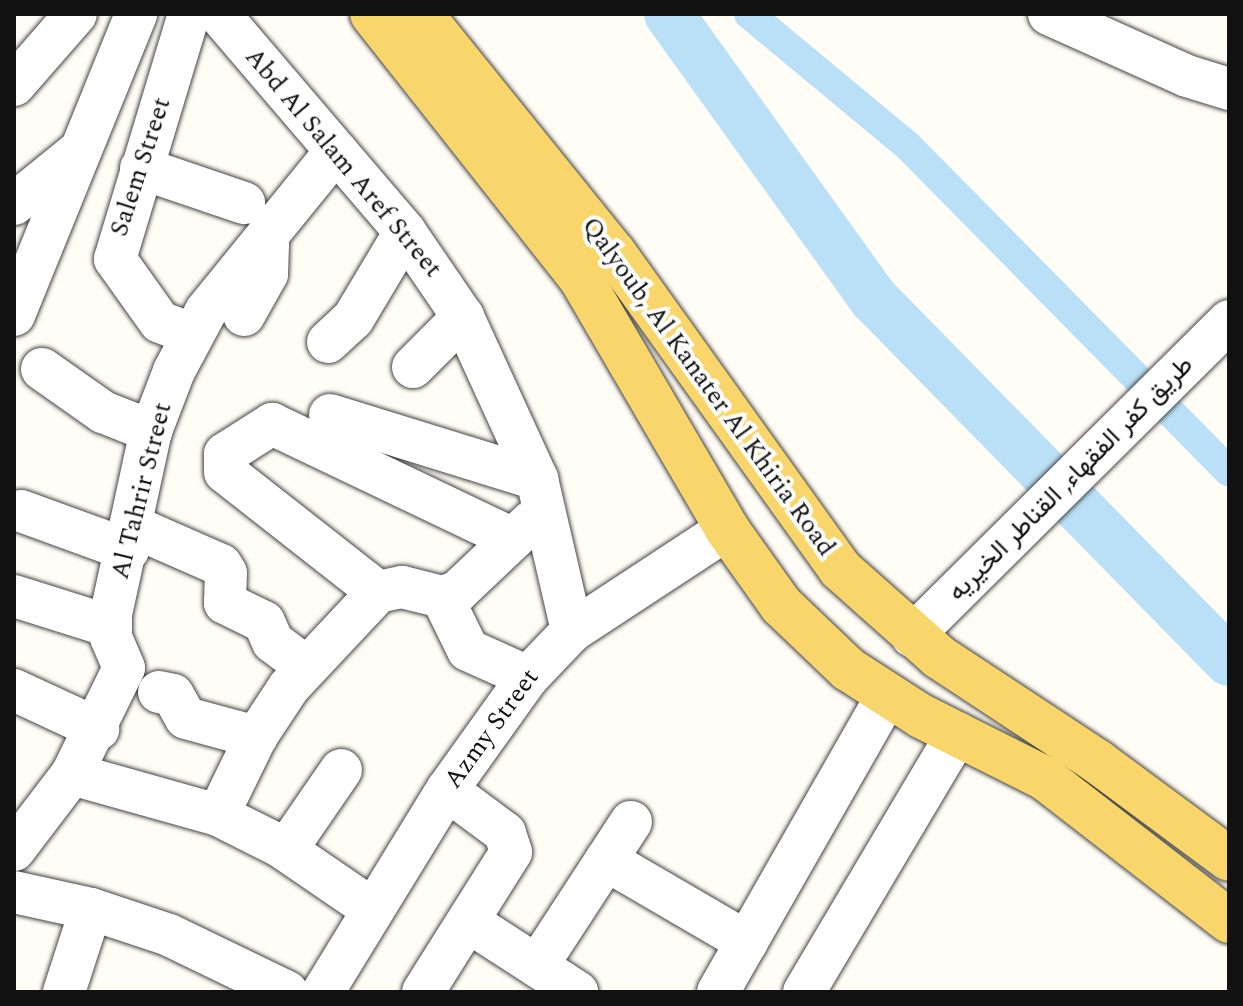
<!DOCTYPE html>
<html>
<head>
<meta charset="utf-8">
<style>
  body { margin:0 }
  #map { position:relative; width:1243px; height:1006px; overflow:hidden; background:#fffdf5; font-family:Spectral,Vazirmatn,serif }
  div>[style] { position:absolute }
  .canal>* { height:30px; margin:-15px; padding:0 15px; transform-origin:15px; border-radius:15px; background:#b9e0f7 }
  .river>* { height:50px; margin:-25px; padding:0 25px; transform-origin:25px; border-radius:25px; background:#b9e0f7 }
  .roads { filter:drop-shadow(0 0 2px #444) drop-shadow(0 0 2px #444) }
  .minor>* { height:42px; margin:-21px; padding:0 21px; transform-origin:21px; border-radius:21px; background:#fff }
  .major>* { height:44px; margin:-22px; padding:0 22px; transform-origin:22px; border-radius:22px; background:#f9d66b }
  span { translate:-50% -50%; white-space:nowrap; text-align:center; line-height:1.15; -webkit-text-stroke:8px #fff; paint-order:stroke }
  .street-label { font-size:26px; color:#111 }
  .frame { position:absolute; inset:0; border:16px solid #111; pointer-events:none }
</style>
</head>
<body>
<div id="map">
  <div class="canal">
    <i style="left:749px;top:14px;width:205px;rotate:39.7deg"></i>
    <i style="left:907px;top:145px;width:458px;rotate:45.4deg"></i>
  </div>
  <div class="river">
    <i style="left:669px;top:14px;width:351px;rotate:54.3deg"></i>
    <i style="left:874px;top:299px;width:507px;rotate:45.56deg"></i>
  </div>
  <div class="roads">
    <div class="minor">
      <i style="left:189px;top:14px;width:256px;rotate:106.8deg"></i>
      <i style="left:115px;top:259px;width:77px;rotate:54.5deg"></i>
      <i style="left:160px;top:322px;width:34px;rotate:21deg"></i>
      <i style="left:219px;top:14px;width:287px;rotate:49.5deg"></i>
      <i style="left:405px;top:232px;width:103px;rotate:55.7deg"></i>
      <i style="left:463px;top:317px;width:178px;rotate:65.4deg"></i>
      <i style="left:537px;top:479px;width:156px;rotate:77deg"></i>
      <i style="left:1049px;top:14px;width:151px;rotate:24.2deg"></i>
      <i style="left:1187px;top:76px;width:44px;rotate:17.2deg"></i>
      <i style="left:14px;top:85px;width:94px;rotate:-48.9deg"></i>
      <i style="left:141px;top:168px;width:109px;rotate:18.8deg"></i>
      <i style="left:14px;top:204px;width:82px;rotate:-39.1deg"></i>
      <i style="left:14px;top:315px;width:325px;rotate:-67.9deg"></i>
      <i style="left:244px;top:315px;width:47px;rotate:-60.7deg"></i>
      <i style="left:267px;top:274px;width:32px;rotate:-88deg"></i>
      <i style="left:328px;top:342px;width:34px;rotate:-43deg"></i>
      <i style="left:353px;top:319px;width:101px;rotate:-59.1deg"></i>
      <i style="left:413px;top:367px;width:71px;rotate:-45deg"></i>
      <i style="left:42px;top:369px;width:75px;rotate:35.2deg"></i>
      <i style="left:103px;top:412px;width:52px;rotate:21.6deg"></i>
      <i style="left:330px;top:415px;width:217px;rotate:17.2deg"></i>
      <i style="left:21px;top:511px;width:114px;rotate:20deg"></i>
      <i style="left:132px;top:526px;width:97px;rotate:23.7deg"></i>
      <i style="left:221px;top:565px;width:9px;rotate:58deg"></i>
      <i style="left:226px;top:573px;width:30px;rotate:92deg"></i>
      <i style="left:225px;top:603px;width:43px;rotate:26deg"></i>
      <i style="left:264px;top:622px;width:22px;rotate:66deg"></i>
      <i style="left:273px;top:642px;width:40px;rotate:37deg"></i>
      <i style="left:378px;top:592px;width:194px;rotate:-141.9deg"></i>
      <i style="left:225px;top:472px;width:18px;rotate:-90deg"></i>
      <i style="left:225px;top:454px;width:56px;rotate:-32.6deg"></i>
      <i style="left:272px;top:424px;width:267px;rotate:25.5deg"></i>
      <i style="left:14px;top:596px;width:100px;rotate:17.5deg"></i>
      <i style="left:442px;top:597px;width:59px;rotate:63.9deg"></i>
      <i style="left:468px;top:650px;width:66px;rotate:24.2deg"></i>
      <i style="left:912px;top:636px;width:447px;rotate:-44.8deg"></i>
      <i style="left:14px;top:690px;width:93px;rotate:24.9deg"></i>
      <i style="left:159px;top:692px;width:14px;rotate:12deg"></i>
      <i style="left:173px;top:695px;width:26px;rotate:61deg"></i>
      <i style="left:186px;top:718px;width:73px;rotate:15.2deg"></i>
      <i style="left:72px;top:774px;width:152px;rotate:15.7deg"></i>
      <i style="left:218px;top:815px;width:69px;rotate:26.6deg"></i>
      <i style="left:280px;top:846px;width:112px;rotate:34.4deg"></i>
      <i style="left:218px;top:815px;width:87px;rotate:-64deg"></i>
      <i style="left:256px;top:737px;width:60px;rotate:-56.6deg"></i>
      <i style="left:289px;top:687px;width:130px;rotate:-46.9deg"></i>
      <i style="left:378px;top:592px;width:25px;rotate:-12deg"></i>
      <i style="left:402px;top:587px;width:41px;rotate:14deg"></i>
      <i style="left:442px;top:597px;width:16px;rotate:-18deg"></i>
      <i style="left:457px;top:592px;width:103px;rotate:-43.4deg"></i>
      <i style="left:14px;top:850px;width:96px;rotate:-52.7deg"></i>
      <i style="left:72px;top:774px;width:118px;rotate:-63.9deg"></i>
      <i style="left:124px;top:668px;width:34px;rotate:-113deg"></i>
      <i style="left:111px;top:637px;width:23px;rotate:-90deg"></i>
      <i style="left:111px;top:614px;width:187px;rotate:-77.7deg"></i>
      <i style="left:151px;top:431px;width:64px;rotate:-69deg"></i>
      <i style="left:174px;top:371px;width:68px;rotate:-61.9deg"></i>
      <i style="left:206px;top:311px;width:206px;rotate:-50.9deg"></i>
      <i style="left:286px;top:850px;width:97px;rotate:-55.5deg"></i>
      <i style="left:606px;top:860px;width:163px;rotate:30.2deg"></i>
      <i style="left:14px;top:892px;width:79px;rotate:12.4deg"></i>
      <i style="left:91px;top:909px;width:82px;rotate:18.4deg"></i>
      <i style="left:169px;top:935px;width:131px;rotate:25.8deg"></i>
      <i style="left:469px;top:922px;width:129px;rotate:32.9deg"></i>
      <i style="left:537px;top:966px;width:172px;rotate:-56.9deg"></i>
      <i style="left:64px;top:992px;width:87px;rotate:-72deg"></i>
      <i style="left:323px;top:992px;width:237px;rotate:-58.5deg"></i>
      <i style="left:447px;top:790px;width:139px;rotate:-54.4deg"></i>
      <i style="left:528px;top:677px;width:64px;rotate:-46.3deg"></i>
      <i style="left:572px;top:631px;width:186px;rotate:-33.3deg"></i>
      <i style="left:423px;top:992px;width:165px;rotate:-57.8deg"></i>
      <i style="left:511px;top:852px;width:20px;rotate:-108deg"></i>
      <i style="left:505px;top:833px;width:72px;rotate:-143.4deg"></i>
      <i style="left:718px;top:992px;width:341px;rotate:-60.3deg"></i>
      <i style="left:804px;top:992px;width:301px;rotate:-59.3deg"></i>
    </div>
    <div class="major">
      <i style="left:372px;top:14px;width:335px;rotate:51.7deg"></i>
      <i style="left:580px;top:277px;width:292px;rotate:59.7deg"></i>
      <i style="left:727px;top:529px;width:93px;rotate:54.6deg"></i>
      <i style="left:781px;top:605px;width:93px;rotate:43.7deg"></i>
      <i style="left:848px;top:669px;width:87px;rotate:32.8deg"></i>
      <i style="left:921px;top:716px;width:140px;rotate:26.7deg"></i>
      <i style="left:1046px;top:779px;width:232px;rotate:37.8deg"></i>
      <i style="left:421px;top:14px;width:307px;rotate:51.1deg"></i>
      <i style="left:614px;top:253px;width:388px;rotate:54.4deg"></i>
      <i style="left:840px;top:569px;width:132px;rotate:41.6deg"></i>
      <i style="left:939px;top:657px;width:191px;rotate:33.4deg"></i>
      <i style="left:1098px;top:762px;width:163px;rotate:36.5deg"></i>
    </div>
  </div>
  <div class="street-label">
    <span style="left:343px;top:163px;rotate:50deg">Abd Al Salam Aref Street</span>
    <span style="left:141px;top:167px;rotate:-72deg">Salem Street</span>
    <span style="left:708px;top:387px;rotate:54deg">Qalyoub, Al Kanater Al Khiria Road</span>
    <span style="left:1071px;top:479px;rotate:-45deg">طريق كفر الفقهاء, القناطر الخيريه</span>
    <span style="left:142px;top:491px;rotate:-76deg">Al Tahrir Street</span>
    <span style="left:492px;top:729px;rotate:-54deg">Azmy Street</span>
  </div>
  <div class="frame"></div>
</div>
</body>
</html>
